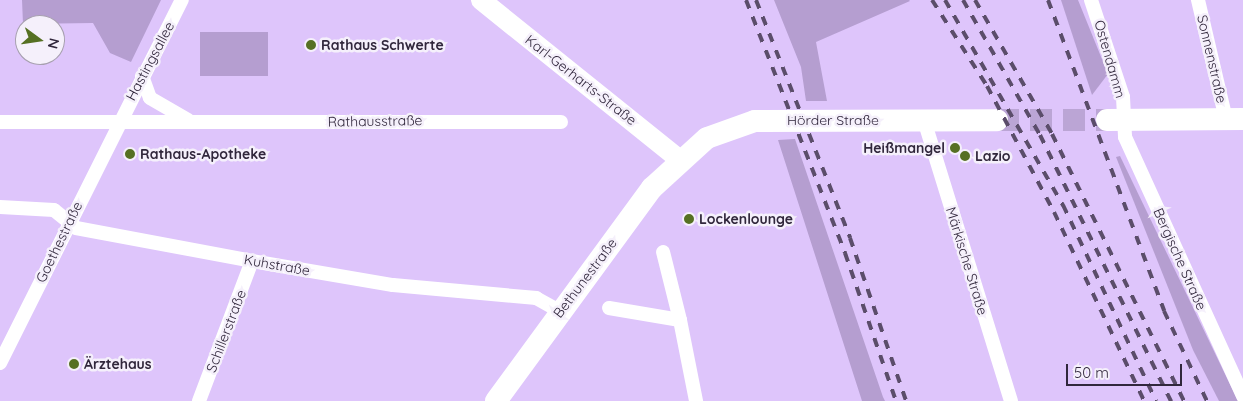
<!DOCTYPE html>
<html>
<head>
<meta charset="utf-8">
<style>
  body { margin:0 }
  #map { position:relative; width:1243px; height:401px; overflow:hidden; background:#dec5fb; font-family:Quicksand,sans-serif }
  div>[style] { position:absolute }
  .green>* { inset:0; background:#b59ed0; transform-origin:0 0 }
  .primary-tunnel>* { height:22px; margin-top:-11px; transform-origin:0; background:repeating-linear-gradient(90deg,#bba5d5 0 22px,transparent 0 33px) }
  .minor>* { height:14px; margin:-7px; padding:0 7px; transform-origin:7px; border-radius:7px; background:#fff }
  .secondary>* { height:20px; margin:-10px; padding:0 10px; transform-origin:10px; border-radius:10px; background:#fff }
  .primary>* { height:22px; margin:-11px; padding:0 11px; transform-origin:11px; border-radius:11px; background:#fff }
  .rail>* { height:4px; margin-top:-2px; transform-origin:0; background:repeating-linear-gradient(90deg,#5b4d6a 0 9px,transparent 0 18px) }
  .dots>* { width:14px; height:14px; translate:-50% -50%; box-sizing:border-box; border:2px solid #f5f0fb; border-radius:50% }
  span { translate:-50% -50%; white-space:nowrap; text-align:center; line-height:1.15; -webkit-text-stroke:5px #f5f0fb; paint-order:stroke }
  .poi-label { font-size:14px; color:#31273c; font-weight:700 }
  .left { translate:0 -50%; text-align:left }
  .right { translate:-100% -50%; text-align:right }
  .street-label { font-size:14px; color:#31273c }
  .north { position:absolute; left:15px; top:15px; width:50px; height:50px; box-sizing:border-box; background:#f5f0fb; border:1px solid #a7a0af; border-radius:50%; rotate:104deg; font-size:14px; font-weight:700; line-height:20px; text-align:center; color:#31273c }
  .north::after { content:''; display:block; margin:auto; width:18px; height:22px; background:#567023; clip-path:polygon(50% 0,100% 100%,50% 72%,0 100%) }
  .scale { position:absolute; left:1066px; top:364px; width:116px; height:22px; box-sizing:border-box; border:2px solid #31273c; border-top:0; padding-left:6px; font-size:15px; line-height:18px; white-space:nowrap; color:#31273c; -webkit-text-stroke:4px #f5f0fb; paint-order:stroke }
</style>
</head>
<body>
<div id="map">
  <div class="green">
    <i style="clip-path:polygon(22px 0,161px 0,131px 62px,110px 53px,93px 23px,23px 24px)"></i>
    <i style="clip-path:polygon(774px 0,909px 0,910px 1px,816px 42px,827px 101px,806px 101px,801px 67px)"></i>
    <i style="clip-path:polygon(1061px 0,1078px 0,1108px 74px,1092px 95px)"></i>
    <i style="left:200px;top:32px;width:68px;height:44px"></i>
    <i style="clip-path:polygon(795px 139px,883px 397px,885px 401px,862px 401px,778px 140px)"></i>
    <i style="clip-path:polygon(1120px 156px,1238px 401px,1219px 401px,1193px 350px,1116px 157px)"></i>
  </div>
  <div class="primary-tunnel">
    <i style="left:997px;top:120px;width:110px"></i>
  </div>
  <div class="minor">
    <i style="left:1091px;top:0;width:102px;rotate:71.7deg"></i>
    <i style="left:1123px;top:97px;width:40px;rotate:87.1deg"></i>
    <i style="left:1125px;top:137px;width:285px;rotate:65.5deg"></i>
    <i style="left:1198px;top:0;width:122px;rotate:76.8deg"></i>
    <i style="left:142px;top:76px;width:23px;rotate:70deg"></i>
    <i style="left:150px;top:98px;width:44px;rotate:30.1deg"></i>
    <i style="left:924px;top:120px;width:294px;rotate:72.8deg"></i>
    <i style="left:0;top:122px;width:561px"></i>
    <i style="left:0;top:207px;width:54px;rotate:3.2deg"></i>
    <i style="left:54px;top:210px;width:28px;rotate:39deg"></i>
    <i style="left:76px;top:228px;width:179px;rotate:10.6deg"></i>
    <i style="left:252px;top:261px;width:143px;rotate:9.7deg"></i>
    <i style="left:393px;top:285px;width:144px;rotate:5.2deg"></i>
    <i style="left:536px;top:298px;width:26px;rotate:29deg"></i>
    <i style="left:609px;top:308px;width:72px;rotate:9.6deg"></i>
    <i style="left:680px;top:320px;width:70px;rotate:-104deg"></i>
    <i style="left:680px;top:320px;width:83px;rotate:78.8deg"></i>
    <i style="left:0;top:363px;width:406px;rotate:-63.4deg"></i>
    <i style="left:199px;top:401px;width:150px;rotate:-69.3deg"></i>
  </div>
  <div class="secondary">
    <i style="left:481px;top:0;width:255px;rotate:38.8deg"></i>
  </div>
  <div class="primary">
    <i style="left:1107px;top:120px;width:136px;rotate:-0.4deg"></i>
    <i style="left:496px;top:401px;width:264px;rotate:-53.8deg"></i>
    <i style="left:652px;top:188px;width:74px;rotate:-42.3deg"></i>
    <i style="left:707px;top:138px;width:51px;rotate:-19.5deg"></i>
    <i style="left:755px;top:121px;width:242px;rotate:-0.2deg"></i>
  </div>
  <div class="rail">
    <i style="left:746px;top:0;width:272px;rotate:68.6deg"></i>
    <i style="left:845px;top:253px;width:157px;rotate:71deg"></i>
    <i style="left:756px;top:0;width:256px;rotate:68.4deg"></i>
    <i style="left:850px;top:238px;width:172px;rotate:71deg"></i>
    <i style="left:932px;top:0;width:102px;rotate:57.4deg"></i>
    <i style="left:987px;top:86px;width:143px;rotate:62deg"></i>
    <i style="left:1054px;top:212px;width:209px;rotate:64.5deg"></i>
    <i style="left:945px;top:0;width:237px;rotate:60.1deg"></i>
    <i style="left:1063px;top:205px;width:217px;rotate:64.6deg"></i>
    <i style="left:963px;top:0;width:155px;rotate:60.3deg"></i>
    <i style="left:1040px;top:135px;width:297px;rotate:63.8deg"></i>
    <i style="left:975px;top:0;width:155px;rotate:60.1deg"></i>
    <i style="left:1052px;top:134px;width:298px;rotate:63.7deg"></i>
    <i style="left:1048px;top:0;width:332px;rotate:69.5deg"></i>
    <i style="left:1164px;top:311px;width:100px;rotate:64.5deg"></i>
  </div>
  <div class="dots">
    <i style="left:311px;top:45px;background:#567023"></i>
    <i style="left:955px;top:148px;background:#567023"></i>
    <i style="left:130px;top:154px;background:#567023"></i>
    <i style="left:965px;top:156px;background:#567023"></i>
    <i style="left:689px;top:219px;background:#567023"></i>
    <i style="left:74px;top:364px;background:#567023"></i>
  </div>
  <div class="poi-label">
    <span class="left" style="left:321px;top:45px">Rathaus Schwerte</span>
    <span class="right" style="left:945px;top:148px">Heißmangel</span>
    <span class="left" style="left:140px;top:154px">Rathaus-Apotheke</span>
    <span class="left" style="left:975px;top:156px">Lazio</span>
    <span class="left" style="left:699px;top:219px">Lockenlounge</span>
    <span class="left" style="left:84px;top:364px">Ärztehaus</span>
  </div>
  <div class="street-label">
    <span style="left:1110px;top:59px;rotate:74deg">Ostendamm</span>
    <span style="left:1212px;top:59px;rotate:77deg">Sonnenstraße</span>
    <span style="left:150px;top:61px;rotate:-62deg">Hastingsallee</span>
    <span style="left:581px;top:80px;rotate:38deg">Karl-Gerharts-Straße</span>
    <span style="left:833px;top:120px">Hörder Straße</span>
    <span style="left:375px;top:121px;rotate:-1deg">Rathausstraße</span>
    <span style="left:59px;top:242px;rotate:-64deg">Goethestraße</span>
    <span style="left:1180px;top:259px;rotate:66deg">Bergische Straße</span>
    <span style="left:967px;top:261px;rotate:73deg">Märkische Straße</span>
    <span style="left:277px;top:265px;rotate:10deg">Kuhstraße</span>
    <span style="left:585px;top:278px;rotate:-53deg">Bethunestraße</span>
    <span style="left:226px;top:331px;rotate:-69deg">Schillerstraße</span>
  </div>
  <div class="north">N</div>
  <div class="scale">50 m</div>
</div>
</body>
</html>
